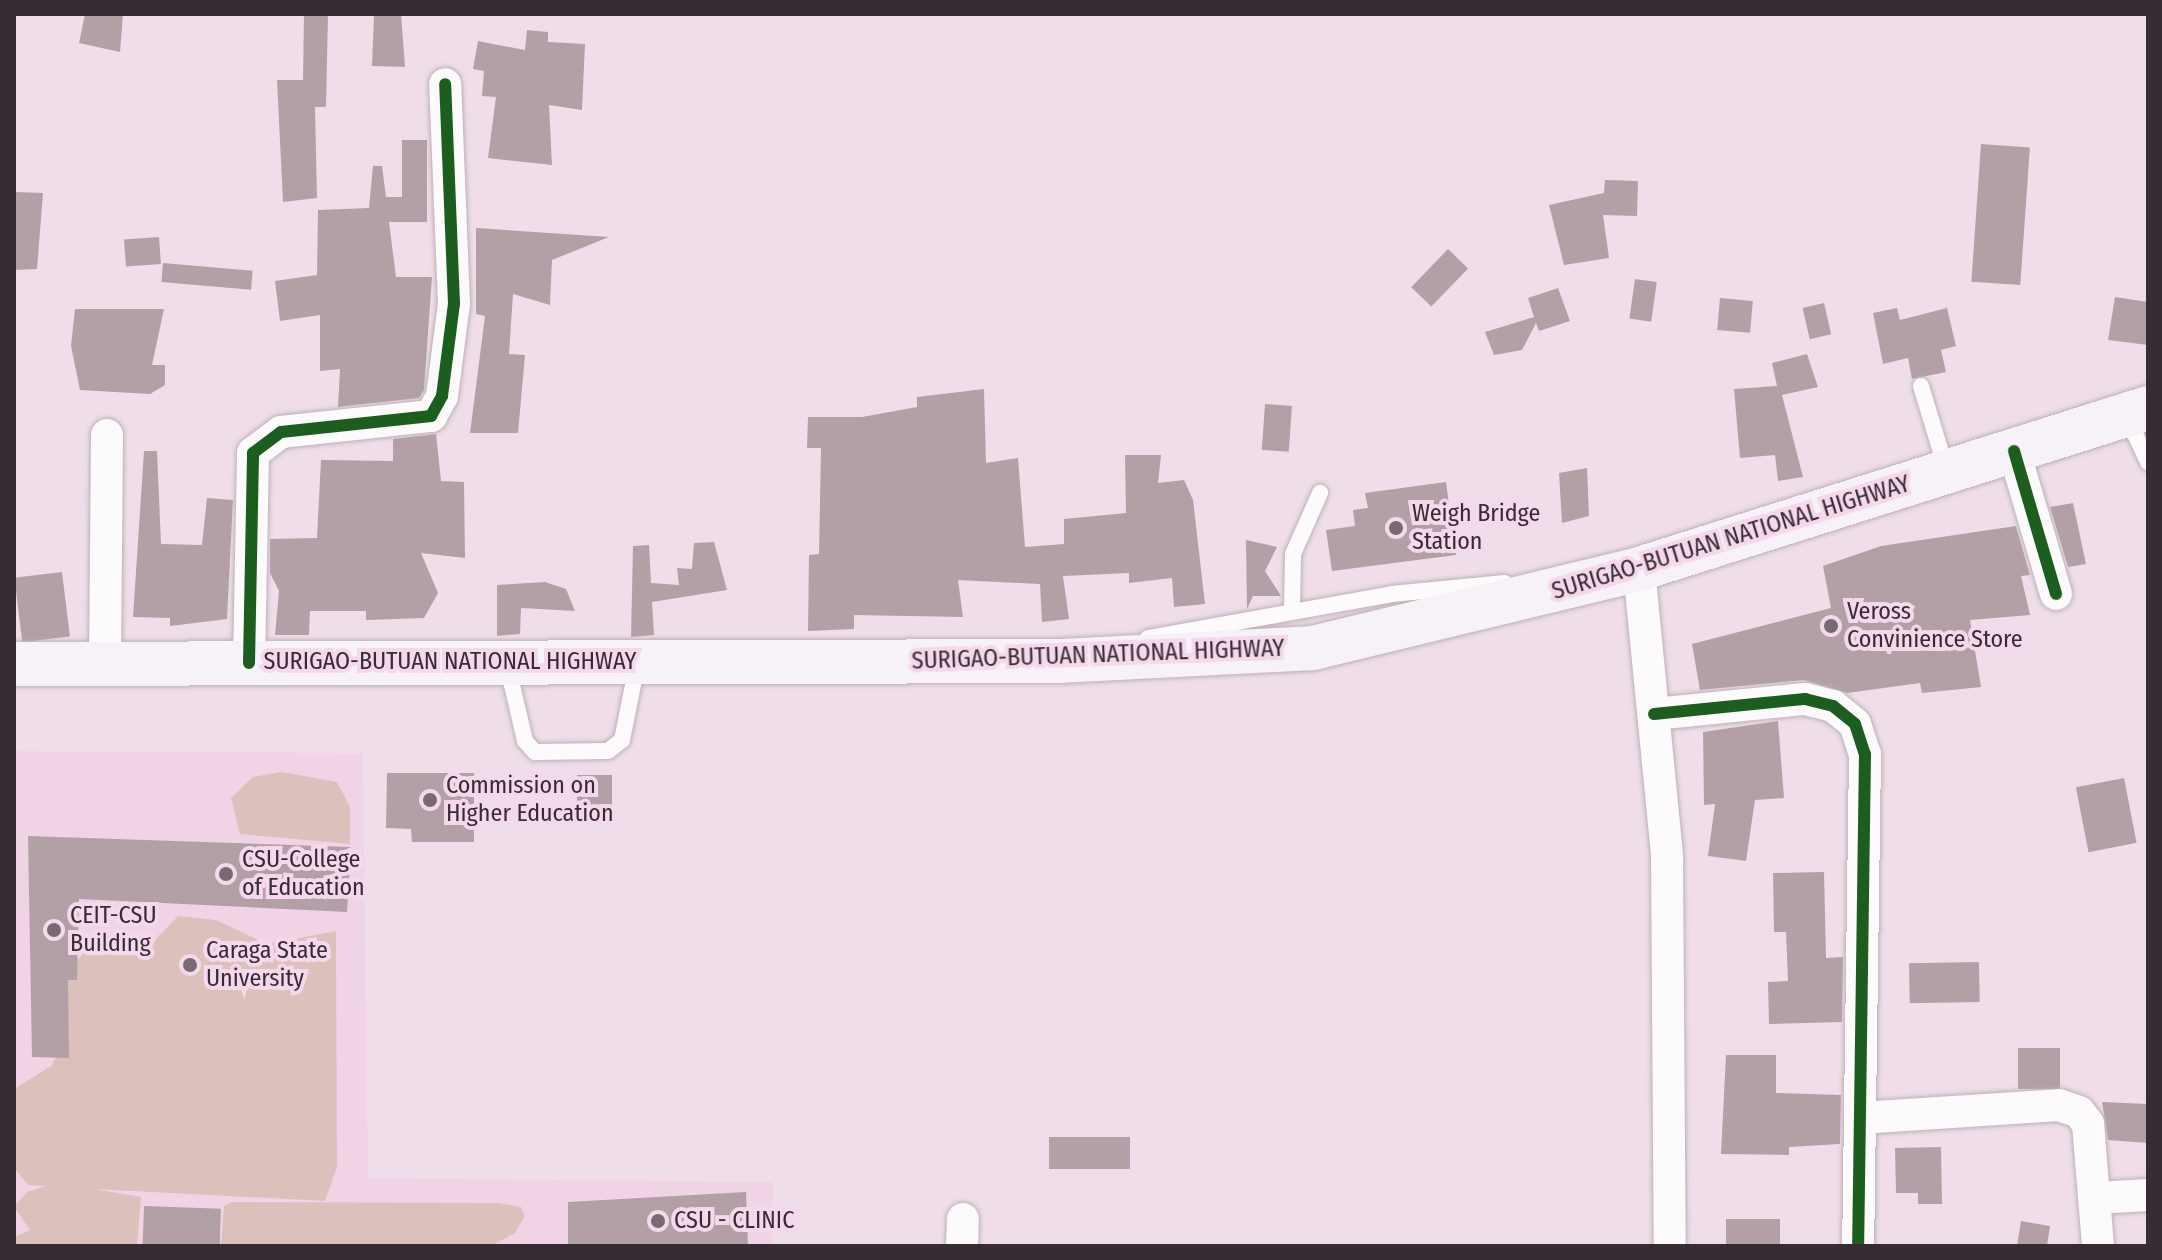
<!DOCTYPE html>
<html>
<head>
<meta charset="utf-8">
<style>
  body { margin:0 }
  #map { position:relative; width:2162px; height:1260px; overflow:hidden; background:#efdee9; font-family:"Fira Sans Condensed",sans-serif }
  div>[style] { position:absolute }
  .built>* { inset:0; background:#f0d4e6 }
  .green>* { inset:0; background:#dcc0bc }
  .building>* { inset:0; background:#b2a0a6; transform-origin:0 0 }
  .roads { filter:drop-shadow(0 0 2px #bdb0b8) drop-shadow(0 0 2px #bdb0b8) }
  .lane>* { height:16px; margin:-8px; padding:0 8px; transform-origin:8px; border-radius:8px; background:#fdfafc }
  .street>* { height:32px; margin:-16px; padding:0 16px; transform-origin:16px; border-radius:16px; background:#fdfafc }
  .primary>* { height:44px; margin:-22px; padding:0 22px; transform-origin:22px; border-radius:22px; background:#f7f2f7 }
  .cycleway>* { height:12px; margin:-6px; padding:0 6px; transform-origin:6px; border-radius:6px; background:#1b5e20 }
  .dots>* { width:22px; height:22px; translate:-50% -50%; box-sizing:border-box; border:4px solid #f5d8eb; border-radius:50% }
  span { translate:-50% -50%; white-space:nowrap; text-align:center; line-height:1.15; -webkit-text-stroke:8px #f5d8eb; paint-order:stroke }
  .poi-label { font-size:24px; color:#372c33 }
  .left { translate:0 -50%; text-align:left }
  .street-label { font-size:24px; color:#372c33 }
  .frame { position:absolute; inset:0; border:16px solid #372c33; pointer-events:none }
</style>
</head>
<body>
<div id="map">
  <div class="built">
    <i style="clip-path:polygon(14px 751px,363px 753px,368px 1178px,773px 1182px,772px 1246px,14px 1246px)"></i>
  </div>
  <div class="green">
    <i style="clip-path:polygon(282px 772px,337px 782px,350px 807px,350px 844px,240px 834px,231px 798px,253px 777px)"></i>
    <i style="clip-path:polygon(178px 916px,216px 920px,267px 944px,336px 931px,337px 1167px,325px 1201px,94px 1189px,141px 1197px,137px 1246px,14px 1246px,14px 1237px,30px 1230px,14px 1207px,27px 1192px,46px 1186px,28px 1185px,14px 1168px,14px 1089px,51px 1066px,69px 1037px,59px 984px,84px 952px,144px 952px)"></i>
    <i style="clip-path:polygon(231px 1202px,498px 1203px,521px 1207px,525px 1216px,515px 1233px,491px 1246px,221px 1246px,224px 1206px)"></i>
  </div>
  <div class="building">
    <i style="clip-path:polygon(85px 14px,123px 14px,120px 52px,79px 43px)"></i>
    <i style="clip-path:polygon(304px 14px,328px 14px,326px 107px,315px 107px,317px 198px,283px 202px,277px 80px,303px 80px)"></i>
    <i style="clip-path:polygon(374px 14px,401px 14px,405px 67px,372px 66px)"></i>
    <i style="clip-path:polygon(527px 30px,548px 32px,548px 42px,585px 44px,582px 110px,549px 105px,552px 165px,488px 158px,496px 97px,482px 96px,484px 71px,473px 69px,478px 41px,525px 50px)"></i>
    <i style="clip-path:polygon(402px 140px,427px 140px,427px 222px,389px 222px,396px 277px,432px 277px,424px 390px,419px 398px,338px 407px,340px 369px,320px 371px,320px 315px,280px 321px,275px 281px,317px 275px,318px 210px,369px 208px,373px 166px,382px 166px,386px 197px,402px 197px)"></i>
    <i style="left:1981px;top:144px;width:49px;height:138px;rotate:4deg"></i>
    <i style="clip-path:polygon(1605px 180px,1638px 181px,1637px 216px,1603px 215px,1609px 258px,1564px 265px,1549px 205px,1604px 193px)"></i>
    <i style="clip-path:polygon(14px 192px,43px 193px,37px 269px,14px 270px)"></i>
    <i style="clip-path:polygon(476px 228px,609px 237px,552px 260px,550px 305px,513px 294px,509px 354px,525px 355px,518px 433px,470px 433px,485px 316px,476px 314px)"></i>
    <i style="left:159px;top:237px;width:27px;height:35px;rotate:86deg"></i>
    <i style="left:1448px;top:249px;width:28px;height:53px;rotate:44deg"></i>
    <i style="left:163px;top:263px;width:90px;height:19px;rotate:5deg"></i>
    <i style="left:1635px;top:279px;width:22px;height:40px;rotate:8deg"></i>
    <i style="clip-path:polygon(1558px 288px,1570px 321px,1539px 331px,1536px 323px,1522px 350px,1494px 355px,1485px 332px,1534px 317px,1528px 298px)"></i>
    <i style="clip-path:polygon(2115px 297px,2148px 302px,2148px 345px,2108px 340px)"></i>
    <i style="left:1720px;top:298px;width:33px;height:32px;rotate:5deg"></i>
    <i style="left:1824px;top:303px;width:32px;height:22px;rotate:77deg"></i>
    <i style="clip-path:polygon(1897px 308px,1900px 320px,1947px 308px,1956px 346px,1941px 350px,1946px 372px,1912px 379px,1908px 358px,1883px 364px,1873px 313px)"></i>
    <i style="clip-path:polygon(75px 309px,164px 309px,152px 365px,165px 365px,165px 385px,150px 394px,80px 390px,71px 346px)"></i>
    <i style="clip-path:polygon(1807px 354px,1818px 387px,1782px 395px,1803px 477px,1778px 481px,1775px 455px,1740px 458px,1734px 389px,1777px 386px,1772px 363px)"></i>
    <i style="clip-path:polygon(984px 389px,986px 463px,1018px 458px,1025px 547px,1064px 544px,1064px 519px,1126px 513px,1125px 455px,1161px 455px,1158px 483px,1184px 480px,1193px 500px,1205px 604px,1174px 607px,1172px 578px,1129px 583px,1129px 573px,1063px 576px,1069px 619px,1042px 622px,1040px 584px,958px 580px,963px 617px,854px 615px,854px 629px,808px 631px,809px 555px,819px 554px,821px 448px,807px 448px,808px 417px,862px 417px,917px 407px,917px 397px)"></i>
    <i style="left:1265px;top:404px;width:27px;height:46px;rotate:4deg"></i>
    <i style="clip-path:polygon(436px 434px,441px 481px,464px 482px,465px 558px,421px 553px,438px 593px,424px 618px,366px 620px,366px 611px,310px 611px,309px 635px,275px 635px,279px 591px,270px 573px,270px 539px,317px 538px,321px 460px,393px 461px,393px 439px)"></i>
    <i style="clip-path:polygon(144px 451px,157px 451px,161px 544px,202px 545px,207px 498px,233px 500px,227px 619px,170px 626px,170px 618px,133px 617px)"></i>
    <i style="clip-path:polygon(1587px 468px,1589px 516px,1562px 523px,1559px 473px)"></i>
    <i style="clip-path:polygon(1446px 482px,1456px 555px,1332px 571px,1326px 530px,1355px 526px,1353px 510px,1368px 508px,1365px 493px)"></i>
    <i style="clip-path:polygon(2073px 503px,2086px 564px,2068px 567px,2050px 507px)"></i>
    <i style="clip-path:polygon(2016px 526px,2030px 575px,2021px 576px,2030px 615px,1970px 620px,1981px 687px,1922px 693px,1920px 683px,1847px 693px,1804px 680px,1700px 690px,1692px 644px,1831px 608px,1823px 566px,1881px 546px)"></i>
    <i style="clip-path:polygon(1246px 540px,1277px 547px,1265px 571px,1281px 596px,1253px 596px,1247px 609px)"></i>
    <i style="clip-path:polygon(714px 542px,727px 590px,652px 602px,654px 635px,631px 637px,633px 546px,649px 545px,651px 583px,679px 585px,677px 568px,692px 569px,694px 543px)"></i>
    <i style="left:62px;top:572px;width:65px;height:48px;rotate:83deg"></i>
    <i style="clip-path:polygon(545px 582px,566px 589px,575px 611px,521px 608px,520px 634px,497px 636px,497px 585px)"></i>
    <i style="clip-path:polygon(1778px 721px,1784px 798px,1755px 800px,1746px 861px,1708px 856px,1715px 804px,1704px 805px,1703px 732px)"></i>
    <i style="clip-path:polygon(387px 773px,474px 773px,474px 842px,412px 842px,411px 829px,386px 828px)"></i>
    <i style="left:577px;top:775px;width:35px;height:34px"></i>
    <i style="left:2124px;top:778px;width:66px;height:49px;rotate:79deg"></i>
    <i style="clip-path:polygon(28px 836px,351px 847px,347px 912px,79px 899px,77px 980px,68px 980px,69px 1058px,32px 1057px)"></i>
    <i style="clip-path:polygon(1824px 872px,1826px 958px,1843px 957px,1842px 1022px,1769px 1024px,1768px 982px,1788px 981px,1786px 932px,1774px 932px,1773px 873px)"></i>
    <i style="left:1979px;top:962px;width:40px;height:70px;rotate:89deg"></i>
    <i style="left:2018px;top:1048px;width:42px;height:41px"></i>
    <i style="clip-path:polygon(1726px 1055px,1776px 1055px,1776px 1093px,1841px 1095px,1840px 1144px,1789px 1147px,1789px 1155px,1721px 1154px)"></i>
    <i style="clip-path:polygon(2102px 1102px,2148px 1104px,2148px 1143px,2108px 1140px)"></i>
    <i style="left:1049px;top:1137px;width:81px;height:32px"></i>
    <i style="clip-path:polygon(1941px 1147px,1942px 1204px,1918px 1204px,1918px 1193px,1896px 1193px,1895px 1148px)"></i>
    <i style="clip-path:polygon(746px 1192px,748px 1246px,568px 1246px,568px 1202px)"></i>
    <i style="left:144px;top:1206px;width:77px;height:40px;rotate:2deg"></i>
    <i style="left:1726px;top:1219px;width:54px;height:27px"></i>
    <i style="clip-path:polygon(2021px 1221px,2050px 1226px,2047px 1246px,2017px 1246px)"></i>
  </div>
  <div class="roads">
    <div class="lane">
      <i style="left:1921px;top:386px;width:87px;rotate:73.2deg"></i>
      <i style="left:2127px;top:417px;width:50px;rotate:65deg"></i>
      <i style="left:1292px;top:611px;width:57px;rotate:-89deg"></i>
      <i style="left:1293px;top:554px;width:67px;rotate:-66.1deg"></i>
      <i style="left:1148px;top:638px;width:248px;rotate:-10.2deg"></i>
      <i style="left:1392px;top:594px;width:113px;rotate:-5.6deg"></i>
      <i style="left:507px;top:664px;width:79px;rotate:76.8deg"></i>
      <i style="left:525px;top:741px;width:15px;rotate:48deg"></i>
      <i style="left:535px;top:752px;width:73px;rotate:-0.8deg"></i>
      <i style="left:608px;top:751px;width:18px;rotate:-38deg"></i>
      <i style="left:622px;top:740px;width:76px;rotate:-78.7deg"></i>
    </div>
    <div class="street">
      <i style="left:2014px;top:451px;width:149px;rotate:73.6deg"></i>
      <i style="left:1639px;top:569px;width:289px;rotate:84.4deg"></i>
      <i style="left:1667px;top:857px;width:389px;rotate:89.6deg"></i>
      <i style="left:249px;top:663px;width:210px;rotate:-88.9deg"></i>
      <i style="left:253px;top:453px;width:35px;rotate:-37deg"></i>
      <i style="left:281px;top:432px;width:151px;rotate:-6.1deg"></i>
      <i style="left:431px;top:416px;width:23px;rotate:-61deg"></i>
      <i style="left:442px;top:396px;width:93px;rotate:-82.6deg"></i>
      <i style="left:454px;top:304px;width:220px;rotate:-92.3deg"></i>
      <i style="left:105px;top:664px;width:229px;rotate:-89.5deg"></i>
      <i style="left:1654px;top:714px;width:152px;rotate:-5.7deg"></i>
      <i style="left:1805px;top:699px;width:29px;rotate:14deg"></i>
      <i style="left:1833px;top:706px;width:28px;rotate:39deg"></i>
      <i style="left:1855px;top:724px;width:32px;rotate:72deg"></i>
      <i style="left:1865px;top:754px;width:492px;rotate:90.8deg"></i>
      <i style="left:1860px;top:1118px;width:199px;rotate:-3.7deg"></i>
      <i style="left:2059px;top:1105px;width:21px;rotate:19deg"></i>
      <i style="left:2079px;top:1112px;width:15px;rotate:53deg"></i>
      <i style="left:2088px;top:1124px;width:122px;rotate:85.3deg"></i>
      <i style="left:2096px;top:1198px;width:52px;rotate:-3.3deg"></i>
      <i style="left:962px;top:1246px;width:27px;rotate:-88deg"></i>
    </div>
    <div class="primary">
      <i style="left:14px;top:664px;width:1046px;rotate:-0.16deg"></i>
      <i style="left:1060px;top:661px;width:253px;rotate:-2.9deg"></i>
      <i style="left:1313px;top:648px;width:335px;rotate:-13.6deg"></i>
      <i style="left:1639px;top:569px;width:534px;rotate:-17.55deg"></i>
    </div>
  </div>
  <div class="cycleway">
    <i style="left:2014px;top:451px;width:149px;rotate:73.6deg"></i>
    <i style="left:249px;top:663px;width:210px;rotate:-88.9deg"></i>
    <i style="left:253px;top:453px;width:35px;rotate:-37deg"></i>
    <i style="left:281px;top:432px;width:151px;rotate:-6.1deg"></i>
    <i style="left:431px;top:416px;width:23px;rotate:-61deg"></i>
    <i style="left:442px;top:396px;width:93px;rotate:-82.6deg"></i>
    <i style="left:454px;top:304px;width:220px;rotate:-92.3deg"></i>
    <i style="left:1654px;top:714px;width:152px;rotate:-5.7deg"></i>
    <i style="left:1805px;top:699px;width:29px;rotate:14deg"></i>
    <i style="left:1833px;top:706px;width:28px;rotate:39deg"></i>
    <i style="left:1855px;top:724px;width:32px;rotate:72deg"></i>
    <i style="left:1865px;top:754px;width:492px;rotate:90.8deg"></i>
  </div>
  <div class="dots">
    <i style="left:1396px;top:528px;background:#776a73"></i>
    <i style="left:1831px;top:626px;background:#776a73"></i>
    <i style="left:430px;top:800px;background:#776a73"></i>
    <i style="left:226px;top:874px;background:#776a73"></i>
    <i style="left:54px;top:930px;background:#776a73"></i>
    <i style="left:190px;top:965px;background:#776a73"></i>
    <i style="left:658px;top:1221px;background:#776a73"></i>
  </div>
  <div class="poi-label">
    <span class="left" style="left:1412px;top:528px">Weigh Bridge<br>Station</span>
    <span class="left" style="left:1847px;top:626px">Veross<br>Convinience Store</span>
    <span class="left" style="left:446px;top:800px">Commission on<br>Higher Education</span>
    <span class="left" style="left:242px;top:874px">CSU-College<br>of Education</span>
    <span class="left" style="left:70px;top:930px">CEIT-CSU<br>Building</span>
    <span class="left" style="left:206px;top:965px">Caraga State<br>University</span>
    <span class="left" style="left:674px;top:1221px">CSU - CLINIC</span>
  </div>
  <div class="street-label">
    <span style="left:1731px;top:538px;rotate:-17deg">SURIGAO-BUTUAN NATIONAL HIGHWAY</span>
    <span style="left:1098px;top:655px;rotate:-2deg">SURIGAO-BUTUAN NATIONAL HIGHWAY</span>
    <span style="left:450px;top:662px">SURIGAO-BUTUAN NATIONAL HIGHWAY</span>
  </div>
  <div class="frame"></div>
</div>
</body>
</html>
